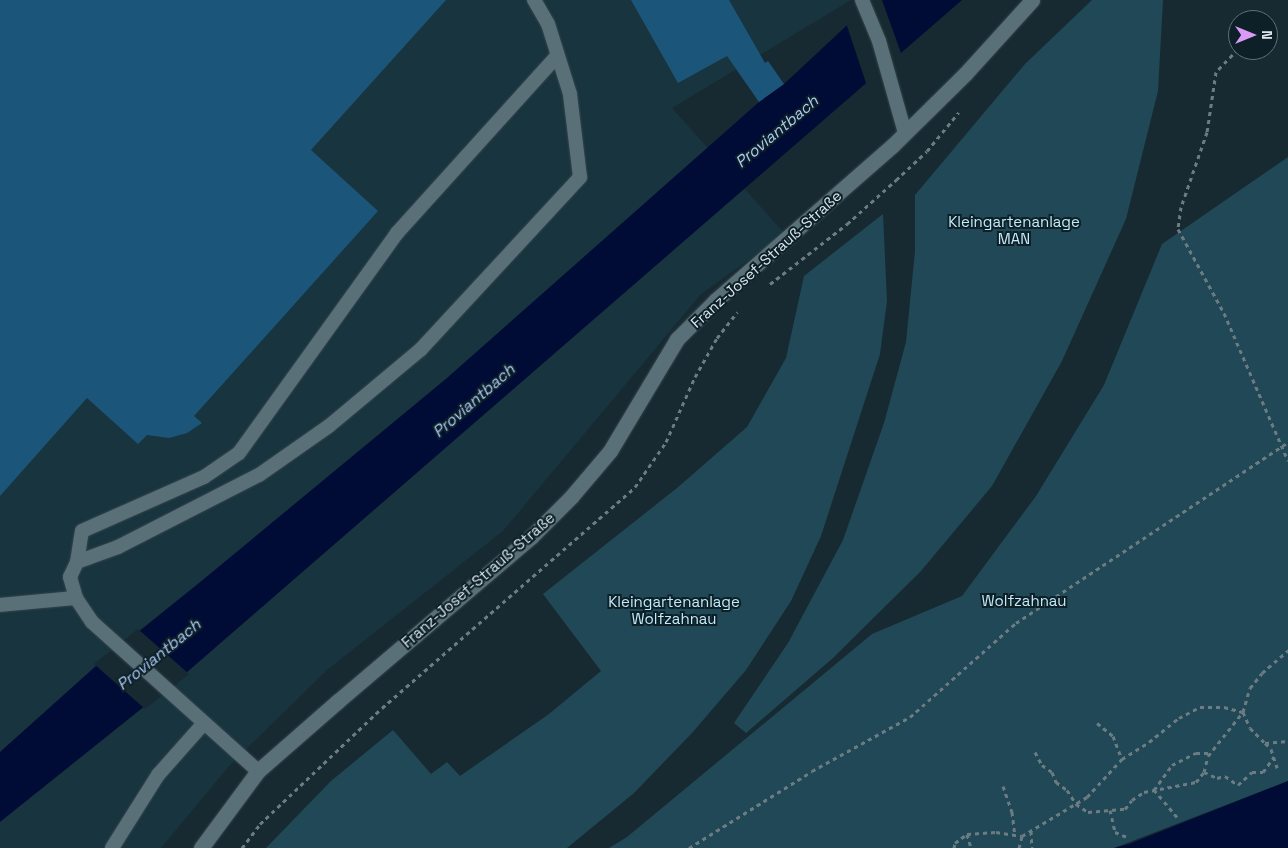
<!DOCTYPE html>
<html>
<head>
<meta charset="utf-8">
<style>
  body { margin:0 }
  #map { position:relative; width:1288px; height:848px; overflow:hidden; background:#172a31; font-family:"Space Grotesk",sans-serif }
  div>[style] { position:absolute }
  .built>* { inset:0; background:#18343e }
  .green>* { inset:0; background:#204856 }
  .water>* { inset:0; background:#000c35 }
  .pier>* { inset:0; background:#172a31 }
  .building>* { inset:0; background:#1c557a }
  .path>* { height:3px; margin-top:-1.5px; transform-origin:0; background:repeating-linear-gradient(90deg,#6c7c82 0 4px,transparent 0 8px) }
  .roads { filter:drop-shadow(0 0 1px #36454c) drop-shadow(0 0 1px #36454c) }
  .lane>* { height:14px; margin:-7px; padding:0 7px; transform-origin:7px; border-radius:7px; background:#5a7078 }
  .street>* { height:15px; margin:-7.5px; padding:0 7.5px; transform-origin:7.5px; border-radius:7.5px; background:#5a7078 }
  span { translate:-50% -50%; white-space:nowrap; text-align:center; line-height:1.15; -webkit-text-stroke:4px #0d2027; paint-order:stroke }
  .park-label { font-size:15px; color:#c2eaf9 }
  .street-label { font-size:15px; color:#dce8ed }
  .water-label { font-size:16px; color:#afcaf6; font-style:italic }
  .north { position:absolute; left:1228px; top:10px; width:50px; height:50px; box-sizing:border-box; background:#0d2027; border:1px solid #607076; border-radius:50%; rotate:90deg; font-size:14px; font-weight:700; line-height:20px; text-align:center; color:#dce8ed }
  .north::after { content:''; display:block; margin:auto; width:18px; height:22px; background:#da9af6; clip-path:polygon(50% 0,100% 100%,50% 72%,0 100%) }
</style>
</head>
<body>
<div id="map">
  <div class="built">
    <i style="clip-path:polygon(0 0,851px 0,672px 108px,785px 234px,701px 294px,503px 531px,327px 670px,229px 766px,161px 848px,0 848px)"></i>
  </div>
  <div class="green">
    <i style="clip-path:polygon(1092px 0,1163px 0,1158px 91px,1126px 219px,1062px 361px,992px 486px,921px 571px,833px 658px,746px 733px,734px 723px,788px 643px,843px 540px,884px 423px,906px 342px,915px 251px,915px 195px,1025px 64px)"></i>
    <i style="clip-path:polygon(1288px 157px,1288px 781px,1114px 848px,609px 848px,627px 837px,872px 634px,962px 596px,1036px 496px,1104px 385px,1162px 244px)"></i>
    <i style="clip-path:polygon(883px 214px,887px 301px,880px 354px,821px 536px,791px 601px,746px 670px,692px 733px,634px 793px,567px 848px,266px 848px,331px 781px,393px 730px,431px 774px,447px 762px,460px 776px,549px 714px,601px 671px,543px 594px,677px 488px,747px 427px,786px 358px,804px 276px)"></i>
  </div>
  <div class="water">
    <i style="clip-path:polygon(874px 0,962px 0,186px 673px,0 822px,0 752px,97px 665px,199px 583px,447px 378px,759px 102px,784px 84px)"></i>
    <i style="clip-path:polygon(1288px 781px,1288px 848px,1114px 848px,1129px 844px)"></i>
  </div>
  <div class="pier">
    <i style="clip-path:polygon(871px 0,882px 0,902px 56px,867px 86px,846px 23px)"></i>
    <i style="clip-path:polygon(138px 629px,189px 674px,145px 709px,94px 664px)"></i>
  </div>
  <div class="building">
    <i style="clip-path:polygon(0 0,446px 0,311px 150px,378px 211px,194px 416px,202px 423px,187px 433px,169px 438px,147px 435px,138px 444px,87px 398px,0 496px)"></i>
    <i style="clip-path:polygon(631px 0,729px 0,765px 63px,768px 61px,784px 84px,759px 102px,727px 56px,678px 83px)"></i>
  </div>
  <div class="path">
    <i style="left:1238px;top:49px;width:32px;rotate:134deg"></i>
    <i style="left:1216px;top:72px;width:61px;rotate:98.5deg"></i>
    <i style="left:1207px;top:132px;width:79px;rotate:109.1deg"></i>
    <i style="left:1181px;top:207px;width:22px;rotate:98deg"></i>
    <i style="left:1178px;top:229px;width:96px;rotate:61.3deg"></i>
    <i style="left:1224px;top:313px;width:161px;rotate:66.6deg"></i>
    <i style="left:770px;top:284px;width:98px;rotate:-37.9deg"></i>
    <i style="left:847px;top:224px;width:66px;rotate:-41.9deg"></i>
    <i style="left:896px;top:180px;width:42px;rotate:-43.1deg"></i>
    <i style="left:927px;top:151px;width:50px;rotate:-50.6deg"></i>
    <i style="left:1097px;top:723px;width:21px;rotate:39deg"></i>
    <i style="left:1113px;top:736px;width:25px;rotate:69deg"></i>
    <i style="left:1265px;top:743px;width:8px;rotate:45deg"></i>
    <i style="left:1271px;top:749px;width:20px;rotate:72deg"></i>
    <i style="left:1035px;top:752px;width:15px;rotate:62deg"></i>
    <i style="left:1042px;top:765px;width:12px;rotate:35deg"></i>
    <i style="left:1052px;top:772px;width:11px;rotate:68deg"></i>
    <i style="left:1056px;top:782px;width:14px;rotate:36deg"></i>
    <i style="left:1067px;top:790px;width:17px;rotate:57deg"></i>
    <i style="left:1076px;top:804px;width:14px;rotate:34deg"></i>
    <i style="left:1088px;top:812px;width:37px;rotate:-5deg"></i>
    <i style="left:1125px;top:809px;width:11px;rotate:-52deg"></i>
    <i style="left:1132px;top:800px;width:14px;rotate:-34deg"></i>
    <i style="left:1144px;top:792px;width:53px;rotate:-10.9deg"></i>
    <i style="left:1196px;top:782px;width:13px;rotate:-51deg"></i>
    <i style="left:1204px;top:772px;width:16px;rotate:-76deg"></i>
    <i style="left:1208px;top:756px;width:56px;rotate:-51.5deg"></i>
    <i style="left:1243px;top:712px;width:17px;rotate:66deg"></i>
    <i style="left:1250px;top:728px;width:21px;rotate:45deg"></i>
    <i style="left:1265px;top:743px;width:23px;rotate:-5deg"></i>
    <i style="left:1204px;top:772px;width:14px;rotate:25deg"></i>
    <i style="left:1217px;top:778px;width:8px;rotate:-14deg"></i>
    <i style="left:1225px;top:776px;width:16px;rotate:35deg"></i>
    <i style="left:1238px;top:785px;width:19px;rotate:-43deg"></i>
    <i style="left:1252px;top:772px;width:11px"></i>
    <i style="left:1263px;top:772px;width:19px;rotate:-54deg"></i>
    <i style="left:1003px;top:786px;width:28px;rotate:71deg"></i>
    <i style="left:1012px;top:812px;width:23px;rotate:83deg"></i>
    <i style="left:1110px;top:810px;width:23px;rotate:77deg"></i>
    <i style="left:1115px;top:832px;width:15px;rotate:23deg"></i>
    <i style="left:1177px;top:817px;width:35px;rotate:-130deg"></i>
    <i style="left:1154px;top:790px;width:31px;rotate:-54deg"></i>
    <i style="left:1172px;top:765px;width:27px;rotate:-27deg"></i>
    <i style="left:1196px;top:753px;width:15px"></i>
    <i style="left:1031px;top:831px;width:17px;rotate:87deg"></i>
    <i style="left:967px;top:834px;width:15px;rotate:74deg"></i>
    <i style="left:242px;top:848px;width:30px;rotate:-53deg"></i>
    <i style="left:260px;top:824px;width:168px;rotate:-43.6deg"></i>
    <i style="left:382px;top:708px;width:336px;rotate:-41.1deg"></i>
    <i style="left:635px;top:487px;width:55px;rotate:-55.4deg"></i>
    <i style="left:666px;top:442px;width:71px;rotate:-66deg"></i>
    <i style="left:695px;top:377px;width:45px;rotate:-60.6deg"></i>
    <i style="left:717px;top:338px;width:33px;rotate:-52deg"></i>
    <i style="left:689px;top:848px;width:145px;rotate:-32deg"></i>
    <i style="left:812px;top:771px;width:112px;rotate:-28.9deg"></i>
    <i style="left:910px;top:717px;width:142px;rotate:-41.6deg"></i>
    <i style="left:1016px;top:623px;width:327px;rotate:-33.6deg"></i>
    <i style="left:954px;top:848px;width:5px;rotate:-79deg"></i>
    <i style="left:955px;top:843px;width:15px;rotate:-37deg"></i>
    <i style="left:967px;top:834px;width:29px;rotate:-4deg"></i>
    <i style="left:996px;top:832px;width:26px;rotate:9deg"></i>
    <i style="left:1022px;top:836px;width:76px;rotate:-31deg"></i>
    <i style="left:1087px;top:797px;width:52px;rotate:-47.4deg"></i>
    <i style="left:1122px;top:759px;width:32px;rotate:-32deg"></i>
    <i style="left:1149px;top:742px;width:38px;rotate:-39deg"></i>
    <i style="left:1179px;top:718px;width:24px;rotate:-28deg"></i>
    <i style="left:1200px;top:707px;width:24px"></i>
    <i style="left:1224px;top:707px;width:20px;rotate:15deg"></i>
    <i style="left:1243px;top:712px;width:25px;rotate:-74deg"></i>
    <i style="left:1250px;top:688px;width:19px;rotate:-51deg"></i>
    <i style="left:1262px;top:673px;width:35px;rotate:-41deg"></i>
    <i style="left:1019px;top:848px;width:12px;rotate:-76deg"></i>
  </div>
  <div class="roads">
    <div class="lane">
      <i style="left:862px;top:0;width:44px;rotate:67.5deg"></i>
      <i style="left:879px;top:41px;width:96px;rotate:74.2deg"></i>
      <i style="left:77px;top:562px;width:31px;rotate:-81deg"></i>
      <i style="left:82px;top:531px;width:133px;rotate:-23.9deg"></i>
      <i style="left:204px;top:477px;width:42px;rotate:-34.4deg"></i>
      <i style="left:239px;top:453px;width:271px;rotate:-54.3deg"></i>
      <i style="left:397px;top:233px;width:239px;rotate:-47.9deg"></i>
      <i style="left:0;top:605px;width:76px;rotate:-5.3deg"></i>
      <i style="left:258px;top:771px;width:223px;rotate:-138.1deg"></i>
      <i style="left:92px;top:622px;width:29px;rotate:-124deg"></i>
      <i style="left:76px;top:598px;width:22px;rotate:-106deg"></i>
      <i style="left:70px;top:577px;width:17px;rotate:-65deg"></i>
      <i style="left:77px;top:562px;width:44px;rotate:-20.1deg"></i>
      <i style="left:118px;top:547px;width:158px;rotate:-27.1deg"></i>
      <i style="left:259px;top:475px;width:85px;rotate:-35deg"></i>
      <i style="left:329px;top:426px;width:120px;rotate:-39.9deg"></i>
      <i style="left:421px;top:349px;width:234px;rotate:-47.2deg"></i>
      <i style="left:580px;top:177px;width:84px;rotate:-96.9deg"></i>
      <i style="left:570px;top:94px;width:73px;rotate:-107.4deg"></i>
      <i style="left:548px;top:24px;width:28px;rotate:-120deg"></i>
      <i style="left:112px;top:848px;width:86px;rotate:-57.8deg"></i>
      <i style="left:158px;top:775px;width:69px;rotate:-48.5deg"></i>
    </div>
    <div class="street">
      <i style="left:201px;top:848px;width:96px;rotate:-53.5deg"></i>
      <i style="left:258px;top:771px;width:106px;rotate:-41.2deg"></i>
      <i style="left:338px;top:701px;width:253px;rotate:-40.4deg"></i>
      <i style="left:531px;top:537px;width:57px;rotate:-45deg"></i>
      <i style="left:571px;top:497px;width:60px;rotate:-49.7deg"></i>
      <i style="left:610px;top:451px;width:131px;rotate:-59.1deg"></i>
      <i style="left:677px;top:339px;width:55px;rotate:-45deg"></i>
      <i style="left:716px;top:300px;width:234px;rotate:-41.2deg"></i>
      <i style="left:892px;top:146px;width:103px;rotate:-44.6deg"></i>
      <i style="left:965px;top:74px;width:100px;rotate:-47.8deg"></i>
    </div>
  </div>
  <div class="park-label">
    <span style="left:1014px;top:230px">Kleingartenanlage<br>MAN</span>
    <span style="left:674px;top:610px">Kleingartenanlage<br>Wolfzahnau</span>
    <span style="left:1024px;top:601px">Wolfzahnau</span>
  </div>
  <div class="street-label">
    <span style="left:766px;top:259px;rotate:-42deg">Franz-Josef-Strauß-Straße</span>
    <span style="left:478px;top:580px;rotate:-41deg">Franz-Josef-Strauß-Straße</span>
  </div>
  <div class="water-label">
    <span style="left:777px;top:132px;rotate:-40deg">Proviantbach</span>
    <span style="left:474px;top:401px;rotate:-41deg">Proviantbach</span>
    <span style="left:159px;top:655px;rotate:-39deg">Proviantbach</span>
  </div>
  <div class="north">N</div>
</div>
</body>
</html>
